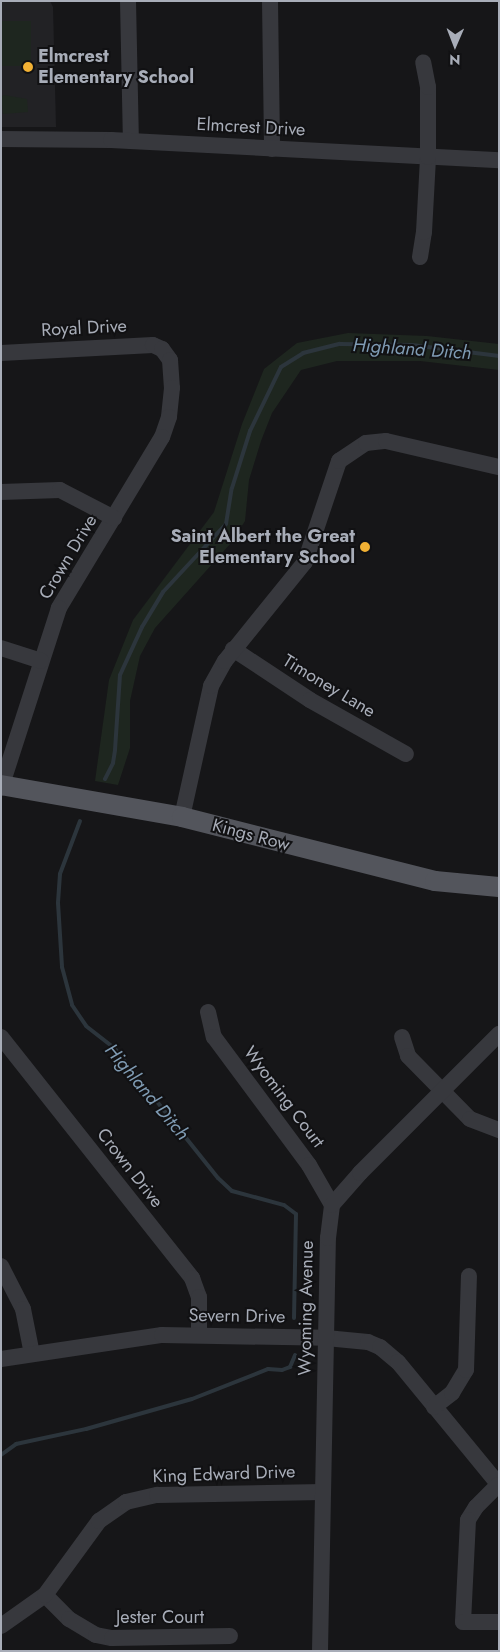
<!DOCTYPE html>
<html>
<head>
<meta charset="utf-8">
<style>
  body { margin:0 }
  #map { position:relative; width:500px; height:1652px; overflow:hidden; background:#161618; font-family:Jost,sans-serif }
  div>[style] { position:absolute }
  .built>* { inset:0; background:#222225 }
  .green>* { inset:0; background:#1e261f; transform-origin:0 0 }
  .stream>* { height:4px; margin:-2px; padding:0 2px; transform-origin:2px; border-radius:2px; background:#2c353c }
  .minor>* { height:16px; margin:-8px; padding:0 8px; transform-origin:8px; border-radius:8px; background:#37383d }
  .major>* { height:20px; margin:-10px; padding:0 10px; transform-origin:10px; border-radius:10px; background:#53555c }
  .dots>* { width:14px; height:14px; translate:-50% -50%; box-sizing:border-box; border:2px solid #111113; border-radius:50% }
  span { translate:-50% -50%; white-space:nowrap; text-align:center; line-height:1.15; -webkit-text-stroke:4px #111113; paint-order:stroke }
  .poi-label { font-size:18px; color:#a8adb8; font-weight:700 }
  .left { translate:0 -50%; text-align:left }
  .right { translate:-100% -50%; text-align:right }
  .street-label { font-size:18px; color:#a8adb8 }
  .water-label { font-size:19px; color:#7f9bb3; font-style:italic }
  .frame { position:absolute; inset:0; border:2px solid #a8adb8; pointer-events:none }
  .north { position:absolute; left:430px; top:20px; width:50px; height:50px; -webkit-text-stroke:4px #111113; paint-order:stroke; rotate:181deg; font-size:14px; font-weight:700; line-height:20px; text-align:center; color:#a8adb8 }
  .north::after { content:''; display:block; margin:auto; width:18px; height:22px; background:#a8adb8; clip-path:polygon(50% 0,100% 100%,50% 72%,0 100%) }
</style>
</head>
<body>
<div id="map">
  <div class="built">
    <i style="clip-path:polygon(1px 1px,50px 1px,53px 7px,56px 127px,1px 127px)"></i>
  </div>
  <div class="green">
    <i style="left:1px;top:21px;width:30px;height:45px"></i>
    <i style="clip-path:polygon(4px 95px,27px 99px,28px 112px,3px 114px,1px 97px)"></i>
    <i style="clip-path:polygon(348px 333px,427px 336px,499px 344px,499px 370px,420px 361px,337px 361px,301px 370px,272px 413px,261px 441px,249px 480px,245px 521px,231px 543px,155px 628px,140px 656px,130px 701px,130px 748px,118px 785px,95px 781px,109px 680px,133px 620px,214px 512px,242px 424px,264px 369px,297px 343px)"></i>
  </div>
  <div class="stream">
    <i style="left:105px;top:779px;width:18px;rotate:-63deg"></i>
    <i style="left:113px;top:763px;width:13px;rotate:-81deg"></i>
    <i style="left:115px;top:750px;width:75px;rotate:-86.2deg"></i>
    <i style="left:120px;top:675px;width:53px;rotate:-65.4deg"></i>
    <i style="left:142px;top:627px;width:41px;rotate:-59deg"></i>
    <i style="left:163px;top:592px;width:93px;rotate:-47.2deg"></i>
    <i style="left:226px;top:524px;width:36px;rotate:-81deg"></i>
    <i style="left:232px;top:488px;width:60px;rotate:-72.5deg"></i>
    <i style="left:250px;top:431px;width:71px;rotate:-64.2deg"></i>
    <i style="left:281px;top:367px;width:26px;rotate:-32deg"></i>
    <i style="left:303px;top:353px;width:38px;rotate:-14deg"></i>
    <i style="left:340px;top:344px;width:72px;rotate:0.8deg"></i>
    <i style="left:412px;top:345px;width:88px;rotate:7.2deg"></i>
    <i style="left:80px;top:821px;width:57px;rotate:110.7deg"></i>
    <i style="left:60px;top:874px;width:29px;rotate:94deg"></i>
    <i style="left:58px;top:903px;width:64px;rotate:86.4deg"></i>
    <i style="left:62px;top:967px;width:39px;rotate:75deg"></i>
    <i style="left:72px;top:1005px;width:25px;rotate:56deg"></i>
    <i style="left:86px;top:1026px;width:37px;rotate:38deg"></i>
    <i style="left:115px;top:1049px;width:165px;rotate:51.4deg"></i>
    <i style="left:218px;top:1178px;width:19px;rotate:43deg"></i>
    <i style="left:232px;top:1191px;width:54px;rotate:15.1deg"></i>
    <i style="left:284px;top:1205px;width:15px;rotate:37deg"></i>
    <i style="left:296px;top:1214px;width:104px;rotate:91.1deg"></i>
    <i style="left:1px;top:1455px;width:19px;rotate:-36deg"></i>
    <i style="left:16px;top:1444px;width:72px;rotate:-12.1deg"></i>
    <i style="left:86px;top:1429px;width:110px;rotate:-15.8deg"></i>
    <i style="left:192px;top:1399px;width:82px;rotate:-21.5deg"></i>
    <i style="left:268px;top:1369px;width:14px;rotate:4deg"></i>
    <i style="left:282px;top:1370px;width:9px;rotate:-21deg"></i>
    <i style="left:290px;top:1367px;width:13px;rotate:-67deg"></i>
  </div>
  <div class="minor">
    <i style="left:128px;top:1px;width:140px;rotate:88.8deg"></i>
    <i style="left:270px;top:1px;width:148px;rotate:89.2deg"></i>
    <i style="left:1px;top:139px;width:110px;rotate:0.5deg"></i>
    <i style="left:111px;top:140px;width:389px;rotate:3deg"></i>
    <i style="left:420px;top:257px;width:25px;rotate:-81deg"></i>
    <i style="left:424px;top:232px;width:75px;rotate:-86.9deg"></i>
    <i style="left:428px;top:157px;width:70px;rotate:-90deg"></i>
    <i style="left:428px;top:87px;width:25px;rotate:-101deg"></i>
    <i style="left:1px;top:353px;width:152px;rotate:-3deg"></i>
    <i style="left:153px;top:345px;width:10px;rotate:24deg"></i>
    <i style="left:162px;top:349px;width:14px;rotate:54deg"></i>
    <i style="left:170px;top:360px;width:28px;rotate:86deg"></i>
    <i style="left:172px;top:388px;width:29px;rotate:96deg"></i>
    <i style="left:169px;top:417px;width:21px;rotate:109deg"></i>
    <i style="left:162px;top:437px;width:200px;rotate:121.1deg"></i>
    <i style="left:59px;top:608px;width:189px;rotate:107.9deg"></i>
    <i style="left:1px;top:492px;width:59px;rotate:-1.9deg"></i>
    <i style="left:60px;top:490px;width:61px;rotate:27.4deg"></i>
    <i style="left:1px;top:648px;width:42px;rotate:18deg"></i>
    <i style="left:233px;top:649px;width:92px;rotate:33.5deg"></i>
    <i style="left:310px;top:700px;width:110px;rotate:29.4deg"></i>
    <i style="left:182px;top:817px;width:134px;rotate:-77.5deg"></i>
    <i style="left:211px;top:686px;width:29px;rotate:-61deg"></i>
    <i style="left:225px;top:661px;width:127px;rotate:-51.1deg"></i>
    <i style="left:305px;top:562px;width:107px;rotate:-71.4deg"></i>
    <i style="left:339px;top:461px;width:32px;rotate:-34deg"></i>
    <i style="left:366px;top:443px;width:20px;rotate:-6deg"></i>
    <i style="left:386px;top:441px;width:116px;rotate:13deg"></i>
    <i style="left:208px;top:1012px;width:26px;rotate:77deg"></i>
    <i style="left:214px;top:1037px;width:159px;rotate:53.4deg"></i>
    <i style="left:309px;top:1165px;width:46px;rotate:60.1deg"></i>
    <i style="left:1px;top:1037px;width:308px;rotate:51.6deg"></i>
    <i style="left:192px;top:1278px;width:20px;rotate:70deg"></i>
    <i style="left:199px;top:1297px;width:38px;rotate:90deg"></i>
    <i style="left:402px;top:1037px;width:20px;rotate:72deg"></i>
    <i style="left:408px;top:1056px;width:88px;rotate:45.5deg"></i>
    <i style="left:470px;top:1119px;width:31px;rotate:21deg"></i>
    <i style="left:1px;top:1266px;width:48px;rotate:62.9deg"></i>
    <i style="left:23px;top:1309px;width:46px;rotate:78.7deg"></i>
    <i style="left:1px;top:1359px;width:163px;rotate:-8.5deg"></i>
    <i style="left:162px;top:1335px;width:164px;rotate:1deg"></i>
    <i style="left:326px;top:1338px;width:42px;rotate:5.4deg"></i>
    <i style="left:368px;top:1342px;width:13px;rotate:23deg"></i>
    <i style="left:380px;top:1347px;width:23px;rotate:40deg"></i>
    <i style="left:398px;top:1362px;width:159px;rotate:50.6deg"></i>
    <i style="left:434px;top:1407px;width:23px;rotate:-38deg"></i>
    <i style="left:452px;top:1393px;width:27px;rotate:-59deg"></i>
    <i style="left:466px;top:1370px;width:94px;rotate:-88.2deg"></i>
    <i style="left:498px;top:1485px;width:31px;rotate:135deg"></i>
    <i style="left:476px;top:1507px;width:15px;rotate:122deg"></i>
    <i style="left:468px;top:1520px;width:102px;rotate:92.8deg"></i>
    <i style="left:463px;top:1622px;width:36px"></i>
    <i style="left:45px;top:1595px;width:34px;rotate:45deg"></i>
    <i style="left:69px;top:1619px;width:31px;rotate:31deg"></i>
    <i style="left:96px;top:1635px;width:16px;rotate:11deg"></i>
    <i style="left:112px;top:1638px;width:118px;rotate:-1deg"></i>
    <i style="left:1px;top:1626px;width:54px;rotate:-35.2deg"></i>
    <i style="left:45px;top:1595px;width:92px;rotate:-53.9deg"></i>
    <i style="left:99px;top:1521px;width:33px;rotate:-35deg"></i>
    <i style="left:126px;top:1502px;width:32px;rotate:-13deg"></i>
    <i style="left:157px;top:1495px;width:166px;rotate:-1deg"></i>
    <i style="left:320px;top:1651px;width:413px;rotate:-88.9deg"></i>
    <i style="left:328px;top:1238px;width:33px;rotate:-83deg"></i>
    <i style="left:332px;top:1205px;width:43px;rotate:-48.8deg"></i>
    <i style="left:360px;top:1173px;width:197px;rotate:-45deg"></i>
  </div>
  <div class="major">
    <i style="left:1px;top:785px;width:184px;rotate:10deg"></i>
    <i style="left:182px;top:817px;width:261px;rotate:14.2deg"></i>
    <i style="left:435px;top:881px;width:64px;rotate:5.4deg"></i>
  </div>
  <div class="dots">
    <i style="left:28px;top:67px;background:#f2b134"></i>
    <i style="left:365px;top:547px;background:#f2b134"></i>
  </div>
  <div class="poi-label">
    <span class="left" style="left:38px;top:67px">Elmcrest<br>Elementary School</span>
    <span class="right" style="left:355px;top:547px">Saint Albert the Great<br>Elementary School</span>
  </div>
  <div class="street-label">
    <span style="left:251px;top:127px;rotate:3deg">Elmcrest Drive</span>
    <span style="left:84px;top:328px;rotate:-3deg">Royal Drive</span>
    <span style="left:68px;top:557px;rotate:-59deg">Crown Drive</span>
    <span style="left:329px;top:686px;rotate:31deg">Timoney Lane</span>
    <span style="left:251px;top:835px;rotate:15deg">Kings Row</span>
    <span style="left:284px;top:1097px;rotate:53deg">Wyoming Court</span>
    <span style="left:130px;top:1168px;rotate:52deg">Crown Drive</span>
    <span style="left:306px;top:1308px;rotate:-89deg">Wyoming Avenue</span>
    <span style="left:237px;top:1316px;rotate:1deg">Severn Drive</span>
    <span style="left:224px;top:1474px;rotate:-2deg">King Edward Drive</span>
    <span style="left:160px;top:1617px">Jester Court</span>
  </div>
  <div class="water-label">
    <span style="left:412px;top:349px;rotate:4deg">Highland Ditch</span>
    <span style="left:147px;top:1092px;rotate:50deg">Highland Ditch</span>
  </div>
  <div class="frame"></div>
  <div class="north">N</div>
</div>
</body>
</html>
